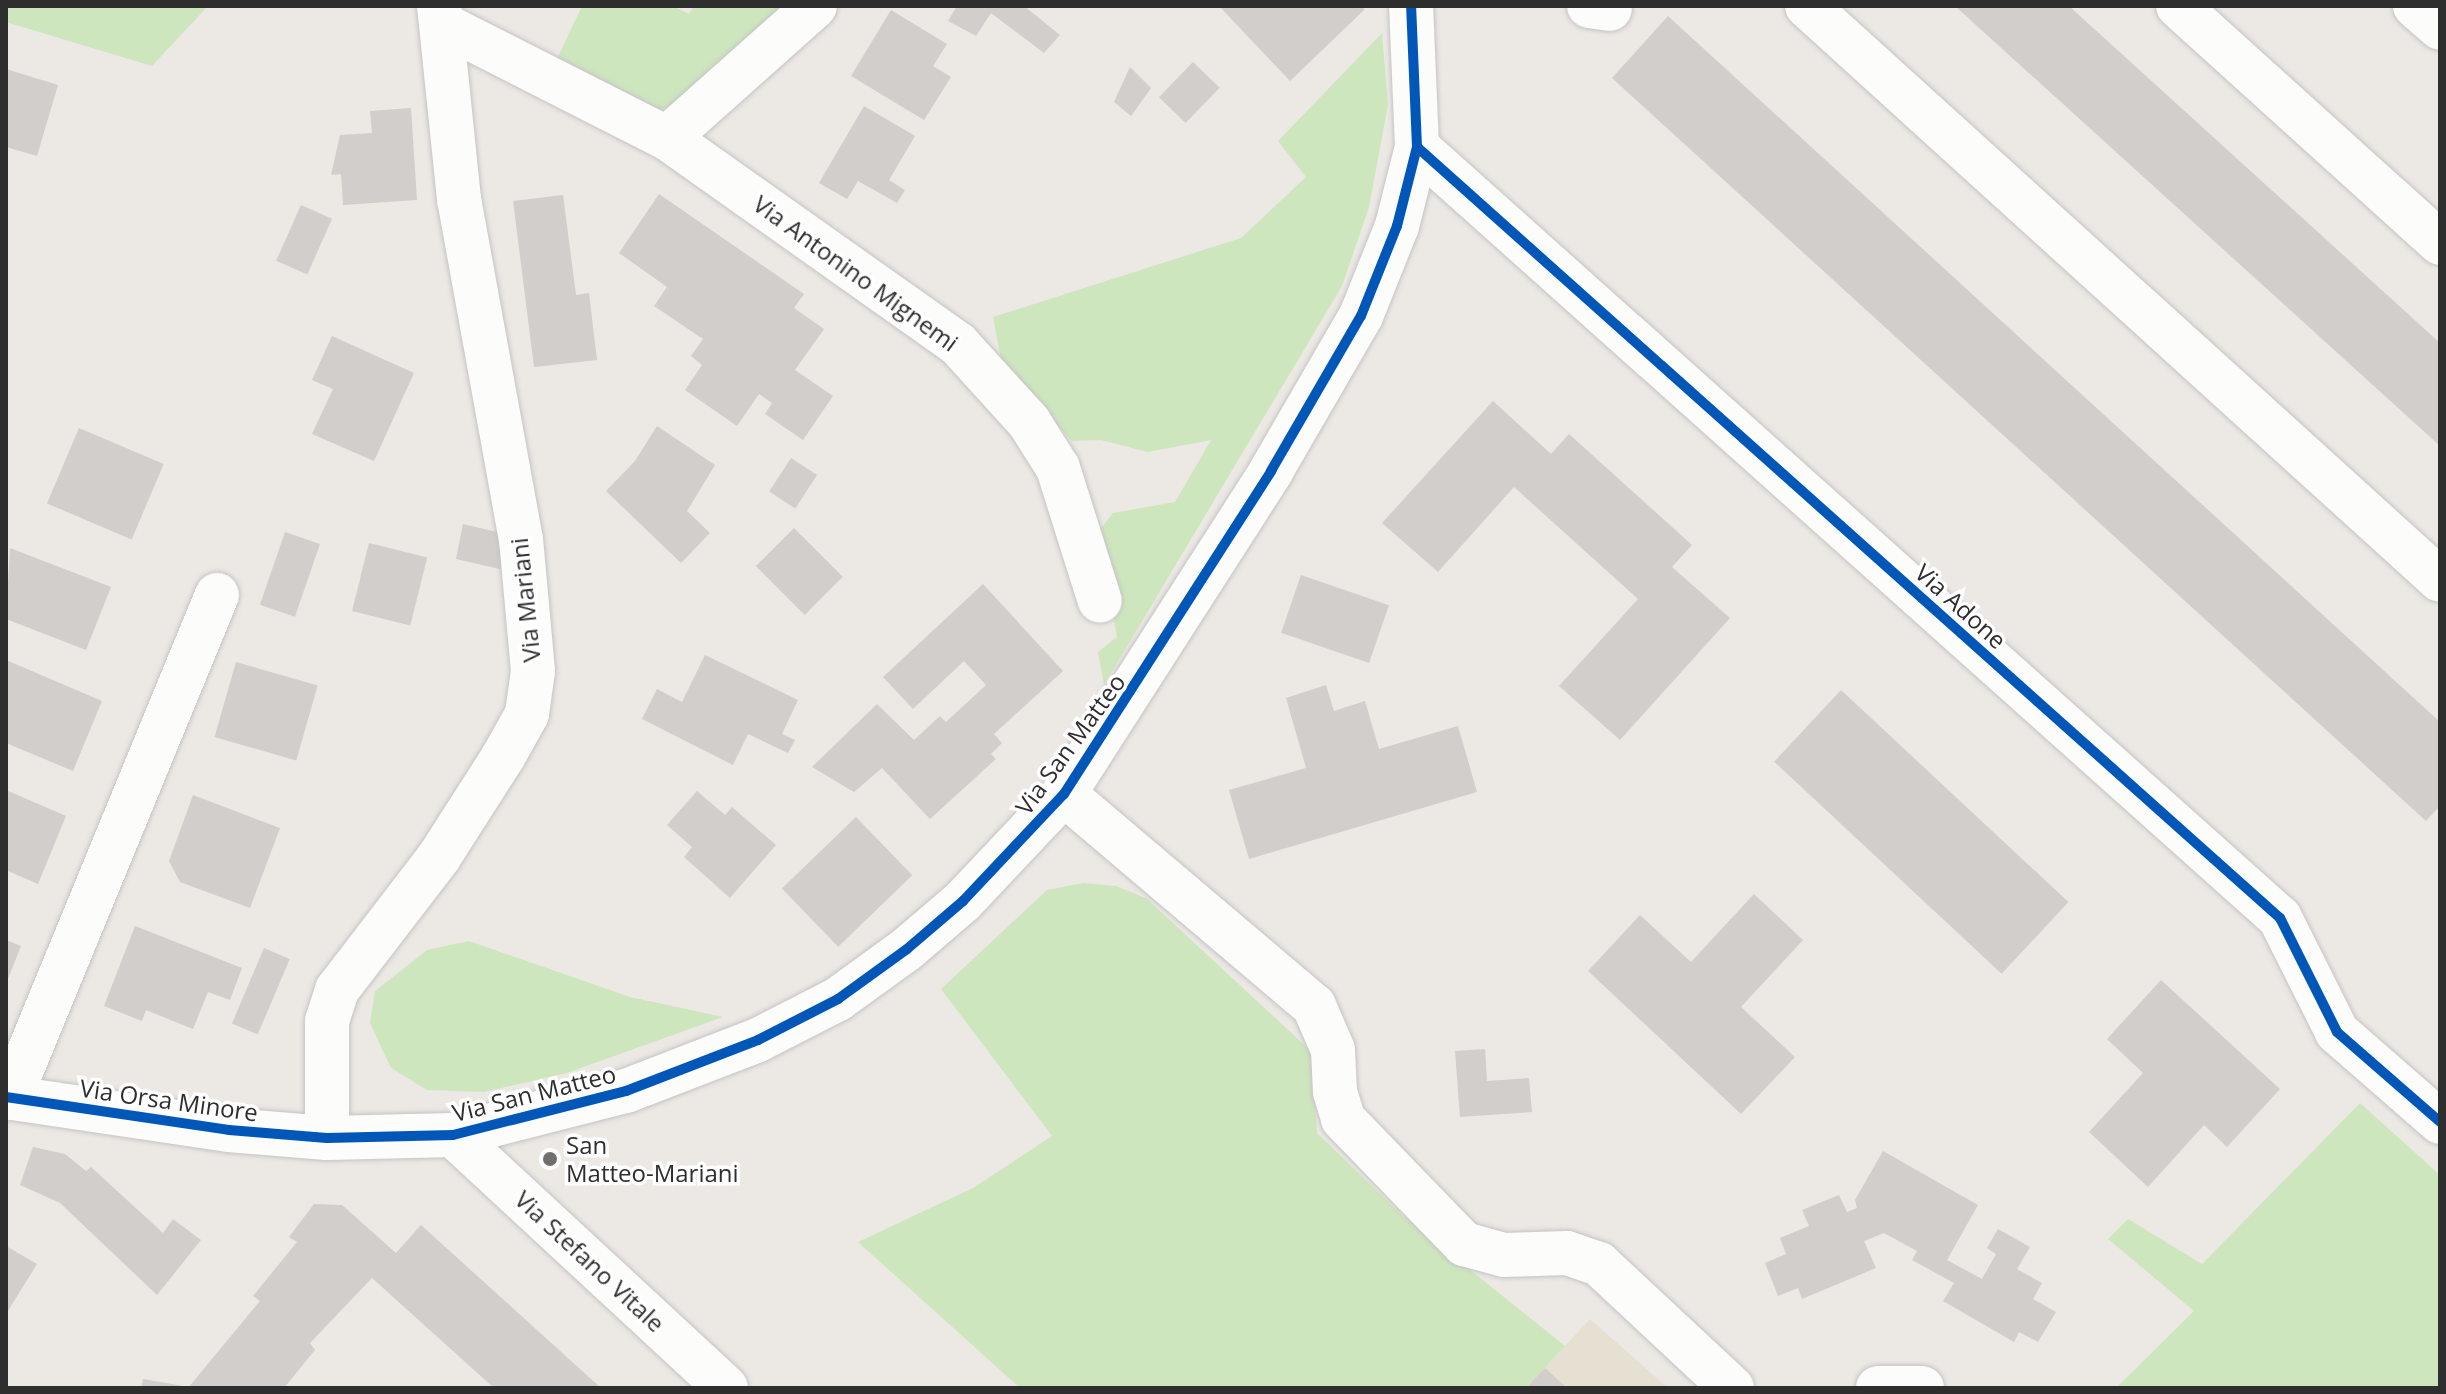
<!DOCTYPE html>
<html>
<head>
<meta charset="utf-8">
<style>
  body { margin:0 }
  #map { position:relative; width:2446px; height:1394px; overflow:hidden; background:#ece8e4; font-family:"Open Sans",sans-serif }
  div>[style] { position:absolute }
  .education>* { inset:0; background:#e6e0d3 }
  .green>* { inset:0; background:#cee6be }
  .building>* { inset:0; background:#d1cecb; transform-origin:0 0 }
  .roads { filter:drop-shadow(0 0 2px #c5c4c5) drop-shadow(0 0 2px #c5c4c5) }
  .minor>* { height:44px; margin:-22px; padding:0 22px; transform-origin:22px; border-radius:22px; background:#fcfcfb }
  .cycleway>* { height:10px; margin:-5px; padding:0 5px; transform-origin:5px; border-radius:5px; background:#0057b8 }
  .dots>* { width:22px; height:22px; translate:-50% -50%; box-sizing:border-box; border:4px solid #fff; border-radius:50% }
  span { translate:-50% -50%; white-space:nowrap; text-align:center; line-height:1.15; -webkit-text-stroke:7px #fff; paint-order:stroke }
  .street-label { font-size:24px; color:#2e2e2e }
  .poi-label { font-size:24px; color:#2e2e2e }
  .left { translate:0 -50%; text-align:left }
  .frame { position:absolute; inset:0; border:8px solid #2e2e2e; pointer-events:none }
</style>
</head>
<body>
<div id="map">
  <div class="education">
    <i style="clip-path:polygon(1590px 1319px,1668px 1388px,1526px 1388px)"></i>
  </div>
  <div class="green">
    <i style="clip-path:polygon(6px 6px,208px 6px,152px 66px,6px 22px)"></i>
    <i style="clip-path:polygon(582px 6px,673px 6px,689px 14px,694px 6px,789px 6px,687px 99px,656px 111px,554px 65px)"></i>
    <i style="clip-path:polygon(1382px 33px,1388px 105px,1369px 207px,1342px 286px,1104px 685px,1098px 652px,1117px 637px,1097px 533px,1113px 513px,1175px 502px,1211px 440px,1148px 452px,1101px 440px,1072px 441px,1002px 365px,993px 317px,1241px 238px,1306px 177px,1278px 141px)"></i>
    <i style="clip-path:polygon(1083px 883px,1116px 886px,1146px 898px,1312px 1052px,1317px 1133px,1403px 1216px,1565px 1346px,1526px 1388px,1020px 1388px,858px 1242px,973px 1188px,1052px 1136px,941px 989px,1047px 890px)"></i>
    <i style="clip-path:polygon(469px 941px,630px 997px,723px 1017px,567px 1073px,484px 1092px,427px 1090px,391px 1068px,370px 1023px,375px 991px,427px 950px)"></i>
    <i style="clip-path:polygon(2360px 1103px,2440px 1175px,2440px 1388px,2116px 1388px,2194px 1311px,2108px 1239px,2128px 1219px,2202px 1264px)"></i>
  </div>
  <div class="building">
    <i style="clip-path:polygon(957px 6px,1024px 6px,1060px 35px,1044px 53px,991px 13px,976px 36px,948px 21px)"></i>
    <i style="clip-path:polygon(1219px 6px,1364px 6px,1364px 10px,1290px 81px)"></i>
    <i style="clip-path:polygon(1955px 6px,2069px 6px,2440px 343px,2440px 446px)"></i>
    <i style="clip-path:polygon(891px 10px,947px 44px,933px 66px,951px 77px,924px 120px,851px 76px)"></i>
    <i style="clip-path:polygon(1668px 16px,2440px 722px,2440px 806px,2426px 821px,1612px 78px)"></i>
    <i style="left:1193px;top:62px;width:37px;height:49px;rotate:44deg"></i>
    <i style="clip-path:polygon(1130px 67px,1151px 88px,1131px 116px,1114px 102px)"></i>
    <i style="clip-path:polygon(6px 69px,58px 85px,37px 156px,6px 147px)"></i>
    <i style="clip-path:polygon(864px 106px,915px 136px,889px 180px,905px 190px,897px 203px,858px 181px,847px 199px,819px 183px)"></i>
    <i style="clip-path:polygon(411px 108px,417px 200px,343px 205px,341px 174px,331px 175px,340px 135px,372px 133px,370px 111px)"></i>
    <i style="clip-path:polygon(659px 194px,804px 294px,794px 308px,824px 329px,795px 370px,833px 396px,803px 440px,765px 414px,772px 403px,759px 394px,737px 426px,685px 390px,702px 365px,691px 356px,703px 339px,654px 306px,667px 287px,619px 253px)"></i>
    <i style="clip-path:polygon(563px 195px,576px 295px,589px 293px,597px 360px,534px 367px,513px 201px)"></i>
    <i style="left:301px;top:205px;width:34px;height:61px;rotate:24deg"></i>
    <i style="clip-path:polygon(332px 336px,414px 373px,374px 461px,312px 434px,333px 389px,312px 380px)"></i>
    <i style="clip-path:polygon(1493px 401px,1551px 454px,1569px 434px,1692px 545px,1672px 567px,1730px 618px,1620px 740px,1559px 686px,1638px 599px,1514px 487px,1438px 572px,1382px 523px)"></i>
    <i style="clip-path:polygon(657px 426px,715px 465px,687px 511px,710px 533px,681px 563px,606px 491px,635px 461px)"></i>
    <i style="left:79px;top:428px;width:92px;height:82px;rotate:23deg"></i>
    <i style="left:791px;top:458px;width:31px;height:40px;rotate:33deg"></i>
    <i style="clip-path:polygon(463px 524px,501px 533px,504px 570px,456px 559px)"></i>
    <i style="left:794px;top:528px;width:69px;height:54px;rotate:45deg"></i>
    <i style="left:285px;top:532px;width:37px;height:77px;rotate:19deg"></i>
    <i style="left:369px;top:543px;width:60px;height:70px;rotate:14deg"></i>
    <i style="clip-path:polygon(10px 548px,111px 587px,86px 650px,6px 619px)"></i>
    <i style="left:1301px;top:575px;width:93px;height:61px;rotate:19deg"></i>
    <i style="clip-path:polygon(983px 584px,1063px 671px,994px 734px,1002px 743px,991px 754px,996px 759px,930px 819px,882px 768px,854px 792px,812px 767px,877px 704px,914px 740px,940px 716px,946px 722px,986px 685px,964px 661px,913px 709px,883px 677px)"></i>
    <i style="clip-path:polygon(705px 655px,798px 700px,782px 734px,795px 740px,788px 753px,748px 734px,733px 765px,642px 719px,657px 689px,682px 702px)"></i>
    <i style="clip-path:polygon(6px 660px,102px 701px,73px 771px,6px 743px)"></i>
    <i style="left:236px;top:662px;width:85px;height:78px;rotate:16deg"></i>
    <i style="clip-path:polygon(1326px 685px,1334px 711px,1365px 701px,1379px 749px,1458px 726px,1477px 792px,1249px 859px,1229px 790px,1306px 768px,1286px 698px)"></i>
    <i style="left:1841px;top:690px;width:311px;height:98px;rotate:43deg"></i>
    <i style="clip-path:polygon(6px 790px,66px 816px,38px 884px,6px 870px)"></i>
    <i style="clip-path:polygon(697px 791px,725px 815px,732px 807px,776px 845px,730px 898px,684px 857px,692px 847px,667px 825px)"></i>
    <i style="clip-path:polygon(193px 795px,280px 828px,250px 908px,180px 882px,169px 861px)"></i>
    <i style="left:856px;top:817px;width:81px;height:103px;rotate:46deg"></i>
    <i style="clip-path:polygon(1754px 894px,1803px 940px,1741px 1007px,1795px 1057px,1741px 1114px,1588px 971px,1640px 915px,1691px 962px)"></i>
    <i style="clip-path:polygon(135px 926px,242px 968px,230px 1000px,208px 992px,193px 1029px,146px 1010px,142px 1021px,104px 1006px)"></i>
    <i style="clip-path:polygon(6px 940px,21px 946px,6px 984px)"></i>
    <i style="left:264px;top:948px;width:28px;height:82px;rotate:23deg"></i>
    <i style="clip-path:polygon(2161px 980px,2280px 1089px,2227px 1147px,2204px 1125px,2148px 1187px,2089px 1132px,2143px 1073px,2107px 1039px)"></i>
    <i style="clip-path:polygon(1485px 1049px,1487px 1081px,1529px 1078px,1532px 1112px,1460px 1117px,1455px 1051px)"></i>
    <i style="clip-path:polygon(33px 1147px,65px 1154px,86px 1171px,91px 1167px,163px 1233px,173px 1219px,201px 1240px,157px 1295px,60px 1203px,20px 1185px)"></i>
    <i style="clip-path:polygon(1883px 1151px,1978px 1205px,1947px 1260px,1982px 1279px,1996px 1254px,1987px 1248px,1998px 1229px,2030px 1247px,2017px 1269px,2042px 1283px,2033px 1299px,2056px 1312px,2038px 1342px,2019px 1332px,2014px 1342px,1943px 1301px,1954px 1283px,1912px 1260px,1917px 1251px,1884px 1233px,1864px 1241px,1876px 1268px,1802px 1299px,1798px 1288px,1778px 1296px,1765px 1263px,1786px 1254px,1780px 1238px,1809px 1226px,1802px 1210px,1839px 1195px,1847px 1212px,1857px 1208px,1855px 1200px)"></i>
    <i style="clip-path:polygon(314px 1204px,342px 1205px,396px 1253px,421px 1225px,601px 1388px,494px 1388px,372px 1278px,310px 1343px,315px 1350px,284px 1388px,188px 1388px,260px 1301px,253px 1296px,297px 1242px,289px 1237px)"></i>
    <i style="clip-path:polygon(6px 1246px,37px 1264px,6px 1314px)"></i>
    <i style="clip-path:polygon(1545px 1368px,1567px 1388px,1526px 1388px)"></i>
    <i style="clip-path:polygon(143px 1379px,183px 1386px,183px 1388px,141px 1388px)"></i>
  </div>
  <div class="roads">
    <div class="minor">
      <i style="left:1589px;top:6px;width:21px;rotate:8deg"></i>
      <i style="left:1807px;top:6px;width:854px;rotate:42.2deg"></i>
      <i style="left:2178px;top:6px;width:353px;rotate:42.1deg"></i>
      <i style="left:2415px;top:6px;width:33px;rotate:41deg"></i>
      <i style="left:442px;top:24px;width:252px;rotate:26.9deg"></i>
      <i style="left:667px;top:138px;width:198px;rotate:-41.7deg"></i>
      <i style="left:667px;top:138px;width:357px;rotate:35.3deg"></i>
      <i style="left:958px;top:344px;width:105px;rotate:47.7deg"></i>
      <i style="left:1029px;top:422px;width:54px;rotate:57.8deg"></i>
      <i style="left:1058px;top:468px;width:139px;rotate:72.5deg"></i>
      <i style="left:1417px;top:147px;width:1157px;rotate:41.78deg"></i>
      <i style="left:2280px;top:918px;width:127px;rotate:63.4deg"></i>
      <i style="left:2337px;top:1032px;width:137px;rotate:41.1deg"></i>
      <i style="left:1064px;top:794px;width:328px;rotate:40.3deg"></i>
      <i style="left:1314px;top:1006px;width:48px;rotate:66.6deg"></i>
      <i style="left:1333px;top:1050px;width:42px;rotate:87.3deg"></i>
      <i style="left:1335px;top:1092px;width:28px;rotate:73deg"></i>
      <i style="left:1343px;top:1119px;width:174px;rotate:45.9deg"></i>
      <i style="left:1464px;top:1244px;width:41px;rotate:15.4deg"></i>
      <i style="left:1504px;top:1255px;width:63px;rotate:-1.8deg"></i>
      <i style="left:1567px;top:1253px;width:34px;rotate:19deg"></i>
      <i style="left:1599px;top:1264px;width:182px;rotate:43deg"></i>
      <i style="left:6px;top:1097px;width:225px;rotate:8.4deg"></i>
      <i style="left:229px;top:1130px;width:98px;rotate:4.7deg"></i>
      <i style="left:327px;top:1138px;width:126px;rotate:-1.4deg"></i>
      <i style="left:453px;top:1135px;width:179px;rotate:-14.3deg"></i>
      <i style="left:626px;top:1091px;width:142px;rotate:-21.1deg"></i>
      <i style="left:758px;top:1040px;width:90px;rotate:-27.1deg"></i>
      <i style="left:838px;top:999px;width:85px;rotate:-35.9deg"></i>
      <i style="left:907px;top:949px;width:74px;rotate:-40.6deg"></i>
      <i style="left:963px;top:901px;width:147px;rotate:-46.7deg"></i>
      <i style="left:1064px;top:794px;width:384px;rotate:-57.3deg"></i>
      <i style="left:1271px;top:471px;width:179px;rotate:-59.9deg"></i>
      <i style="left:1361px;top:316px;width:97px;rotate:-68.2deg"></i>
      <i style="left:1397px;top:226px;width:81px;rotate:-75.8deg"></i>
      <i style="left:1417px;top:147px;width:141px;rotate:-92.4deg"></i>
      <i style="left:10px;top:1098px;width:544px;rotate:-67.63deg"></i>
      <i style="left:453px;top:1135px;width:372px;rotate:42.8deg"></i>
      <i style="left:327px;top:1138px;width:117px;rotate:-90deg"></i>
      <i style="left:327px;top:1021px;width:33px;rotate:-72deg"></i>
      <i style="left:337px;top:990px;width:168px;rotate:-52.5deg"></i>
      <i style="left:439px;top:857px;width:119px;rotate:-57.4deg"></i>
      <i style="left:503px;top:757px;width:49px;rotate:-60.8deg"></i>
      <i style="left:527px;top:714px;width:43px;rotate:-82.1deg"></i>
      <i style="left:533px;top:671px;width:132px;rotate:-95.2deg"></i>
      <i style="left:521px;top:540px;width:347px;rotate:-100.3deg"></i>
      <i style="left:459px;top:199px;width:194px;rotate:-95.9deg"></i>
      <i style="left:1878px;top:1388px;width:44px"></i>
    </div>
  </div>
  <div class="cycleway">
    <i style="left:1417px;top:147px;width:1157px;rotate:41.78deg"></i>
    <i style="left:2280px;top:918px;width:127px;rotate:63.4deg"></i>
    <i style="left:2337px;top:1032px;width:137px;rotate:41.1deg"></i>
    <i style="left:6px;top:1097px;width:225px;rotate:8.4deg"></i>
    <i style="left:229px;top:1130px;width:98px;rotate:4.7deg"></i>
    <i style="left:327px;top:1138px;width:126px;rotate:-1.4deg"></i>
    <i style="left:453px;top:1135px;width:179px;rotate:-14.3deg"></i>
    <i style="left:626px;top:1091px;width:142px;rotate:-21.1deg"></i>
    <i style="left:758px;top:1040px;width:90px;rotate:-27.1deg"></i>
    <i style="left:838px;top:999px;width:85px;rotate:-35.9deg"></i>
    <i style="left:907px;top:949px;width:74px;rotate:-40.6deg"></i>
    <i style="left:963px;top:901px;width:147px;rotate:-46.7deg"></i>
    <i style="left:1064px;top:794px;width:384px;rotate:-57.3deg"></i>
    <i style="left:1271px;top:471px;width:179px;rotate:-59.9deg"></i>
    <i style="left:1361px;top:316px;width:97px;rotate:-68.2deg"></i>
    <i style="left:1397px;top:226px;width:81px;rotate:-75.8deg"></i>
    <i style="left:1417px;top:147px;width:141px;rotate:-92.4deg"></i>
  </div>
  <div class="dots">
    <i style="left:550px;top:1159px;background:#706f6e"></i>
  </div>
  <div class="street-label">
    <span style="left:856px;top:273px;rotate:36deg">Via Antonino Mignemi</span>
    <span style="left:525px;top:600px;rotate:-96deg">Via Mariani</span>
    <span style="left:1961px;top:606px;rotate:42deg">Via Adone</span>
    <span style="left:1070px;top:744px;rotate:-54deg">Via San Matteo</span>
    <span style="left:534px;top:1093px;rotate:-14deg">Via San Matteo</span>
    <span style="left:169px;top:1100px;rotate:8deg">Via Orsa Minore</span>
    <span style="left:590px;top:1261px;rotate:43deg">Via Stefano Vitale</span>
  </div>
  <div class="poi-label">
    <span class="left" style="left:566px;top:1159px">San<br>Matteo-Mariani</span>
  </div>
  <div class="frame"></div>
</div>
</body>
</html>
